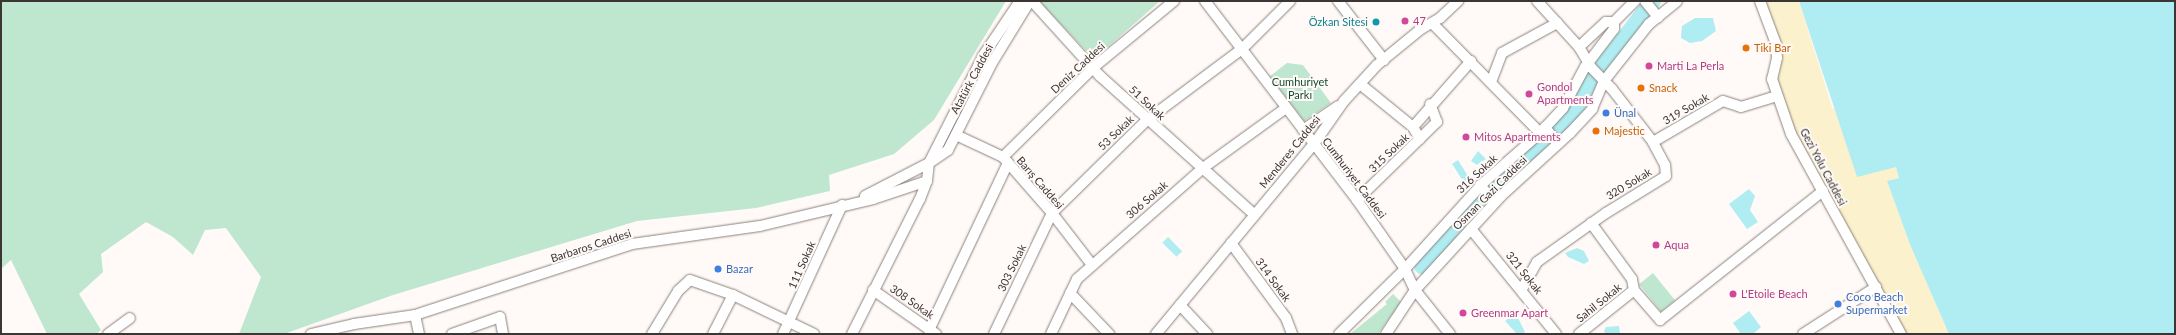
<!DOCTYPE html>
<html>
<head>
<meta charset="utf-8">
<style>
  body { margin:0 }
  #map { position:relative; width:2176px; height:335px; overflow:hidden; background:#fffaf7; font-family:Lato,sans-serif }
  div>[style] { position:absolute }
  .green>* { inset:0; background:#bfe6ce; transform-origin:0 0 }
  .sand>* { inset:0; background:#fbf1cc }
  .water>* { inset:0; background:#afedf2; transform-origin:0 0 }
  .river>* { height:16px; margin:-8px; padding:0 8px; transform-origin:8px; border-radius:8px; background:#afedf2 }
  .roads { filter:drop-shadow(0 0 1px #8c817c) drop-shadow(0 0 1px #8c817c) }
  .minor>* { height:10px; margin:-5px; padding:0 5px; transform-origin:5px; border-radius:5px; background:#fff }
  .dots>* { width:11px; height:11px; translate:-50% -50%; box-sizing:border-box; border:2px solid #fffaf7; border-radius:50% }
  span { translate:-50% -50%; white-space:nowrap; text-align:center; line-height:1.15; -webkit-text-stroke:4px #fffaf7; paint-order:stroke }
  .hotel-label { font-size:11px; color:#b23c85 }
  .left { translate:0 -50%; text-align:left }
  .culture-label { font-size:11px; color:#0d838f }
  .right { translate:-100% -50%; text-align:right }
  .food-label { font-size:11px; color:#c56008 }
  .street-label { font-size:11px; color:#3b3634 }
  .park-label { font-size:11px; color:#144b30 }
  .shop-label { font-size:11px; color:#366cbe }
  .frame { position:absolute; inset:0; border:2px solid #3b3634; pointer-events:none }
</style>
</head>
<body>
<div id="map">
  <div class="green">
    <i style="clip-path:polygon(1px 1px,1006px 1px,934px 120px,894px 154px,829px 175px,830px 191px,756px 208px,637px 221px,393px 295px,284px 334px,239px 334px,261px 277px,226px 228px,205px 230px,193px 255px,173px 237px,146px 222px,101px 254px,103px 272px,79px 294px,101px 330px,96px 334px,47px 334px,11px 260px,1px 269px)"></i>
    <i style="clip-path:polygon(1039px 1px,1160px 1px,1094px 59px)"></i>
    <i style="clip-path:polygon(1287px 63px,1303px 65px,1331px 103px,1304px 121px,1270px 76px)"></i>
    <i style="left:1653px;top:273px;width:35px;height:18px;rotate:51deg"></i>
    <i style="clip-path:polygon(1393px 294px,1401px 302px,1378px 334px,1350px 334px,1387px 304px,1385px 302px)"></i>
  </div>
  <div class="sand">
    <i style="clip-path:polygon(1760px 1px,1799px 1px,1832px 107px,1896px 167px,1899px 178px,1887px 181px,1911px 247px,1949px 334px,1901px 334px,1823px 191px,1777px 96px,1777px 58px)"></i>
  </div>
  <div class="water">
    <i style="clip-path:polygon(1799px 1px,2175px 1px,2175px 334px,1949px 334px,1911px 247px,1887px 181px,1899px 178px,1896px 167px,1857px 177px)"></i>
    <i style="clip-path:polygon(1695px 18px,1713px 18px,1716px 31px,1702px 41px,1690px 43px,1681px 38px,1682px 26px)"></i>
    <i style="clip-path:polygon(1478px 151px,1486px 159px,1477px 165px,1471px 161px)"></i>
    <i style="left:1458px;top:160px;width:22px;height:7px;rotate:58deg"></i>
    <i style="clip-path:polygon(1749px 189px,1755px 196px,1750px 210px,1758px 222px,1747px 229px,1729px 204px)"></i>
    <i style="left:1168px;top:237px;width:20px;height:8px;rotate:45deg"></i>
    <i style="clip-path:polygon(1577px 248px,1584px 251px,1589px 261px,1584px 264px,1568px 257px,1565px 253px)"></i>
    <i style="clip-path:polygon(1749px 311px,1761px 327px,1753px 334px,1741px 334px,1733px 323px)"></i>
    <i style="clip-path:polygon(1515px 312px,1525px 332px,1522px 334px,1517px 334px,1505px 321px)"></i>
    <i style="clip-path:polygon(1619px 326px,1620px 333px,1606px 334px,1604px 331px,1606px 327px)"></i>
  </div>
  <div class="river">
    <i style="left:1422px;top:266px;width:80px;rotate:-50.1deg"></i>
    <i style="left:1473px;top:205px;width:135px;rotate:-42deg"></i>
    <i style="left:1573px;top:115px;width:32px;rotate:-64deg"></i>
    <i style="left:1587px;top:86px;width:108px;rotate:-52.2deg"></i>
  </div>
  <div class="roads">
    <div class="minor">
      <i style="left:1032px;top:1px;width:101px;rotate:47.8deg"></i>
      <i style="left:1100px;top:76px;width:208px;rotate:41.9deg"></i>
      <i style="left:1205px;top:1px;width:250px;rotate:52.6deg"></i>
      <i style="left:1357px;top:200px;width:84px;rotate:55.2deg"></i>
      <i style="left:1405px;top:269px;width:23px;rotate:65deg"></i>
      <i style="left:1415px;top:290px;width:56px;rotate:51.5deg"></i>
      <i style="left:1338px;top:1px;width:75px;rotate:52.1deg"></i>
      <i style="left:1645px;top:1px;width:21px;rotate:51deg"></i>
      <i style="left:1760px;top:1px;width:46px;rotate:69.6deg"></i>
      <i style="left:1776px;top:44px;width:14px;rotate:86deg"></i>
      <i style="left:1777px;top:58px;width:22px;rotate:103deg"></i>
      <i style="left:1772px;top:79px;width:58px;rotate:70.9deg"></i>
      <i style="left:1791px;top:134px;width:228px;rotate:61.2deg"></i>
      <i style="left:1432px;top:23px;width:154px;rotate:45.5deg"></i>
      <i style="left:1579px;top:47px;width:37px;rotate:-43deg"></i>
      <i style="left:1606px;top:22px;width:8px"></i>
      <i style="left:1491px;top:82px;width:31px;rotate:-69deg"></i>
      <i style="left:1502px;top:53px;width:63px;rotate:-28.6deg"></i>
      <i style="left:1360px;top:84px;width:68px;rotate:39.1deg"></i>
      <i style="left:1545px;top:127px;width:21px;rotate:53deg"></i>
      <i style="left:1303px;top:130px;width:42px;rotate:-34.4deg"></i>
      <i style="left:956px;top:135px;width:52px;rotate:25.1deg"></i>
      <i style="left:1003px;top:157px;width:74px;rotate:48.8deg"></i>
      <i style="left:1052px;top:213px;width:66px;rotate:52.4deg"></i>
      <i style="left:1420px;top:139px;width:14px;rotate:-120deg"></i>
      <i style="left:1413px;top:127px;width:88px;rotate:-48.7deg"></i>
      <i style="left:1653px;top:142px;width:81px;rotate:-30.4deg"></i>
      <i style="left:1723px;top:101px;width:19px;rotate:18deg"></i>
      <i style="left:1741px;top:107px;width:38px;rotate:-17deg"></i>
      <i style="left:1003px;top:157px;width:128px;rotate:-44.7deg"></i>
      <i style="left:1094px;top:67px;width:104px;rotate:-39.5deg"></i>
      <i style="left:1480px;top:185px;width:23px;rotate:50deg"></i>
      <i style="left:865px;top:196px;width:72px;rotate:-27.3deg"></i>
      <i style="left:929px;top:163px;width:120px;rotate:-63.2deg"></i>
      <i style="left:983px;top:56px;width:66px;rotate:-56.1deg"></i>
      <i style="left:1357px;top:200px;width:112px;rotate:-44.3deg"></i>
      <i style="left:1437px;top:122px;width:19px;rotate:-111deg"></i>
      <i style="left:1591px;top:223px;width:69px;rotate:53.8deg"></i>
      <i style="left:1632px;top:279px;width:11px;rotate:80deg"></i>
      <i style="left:1634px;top:290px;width:40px;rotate:49deg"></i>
      <i style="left:1660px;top:320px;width:208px;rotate:-38.4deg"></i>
      <i style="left:1471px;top:229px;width:135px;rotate:51deg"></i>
      <i style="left:1231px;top:243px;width:93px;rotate:53.7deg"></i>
      <i style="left:1286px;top:318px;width:17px;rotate:69deg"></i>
      <i style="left:1522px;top:289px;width:31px;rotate:-61deg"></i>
      <i style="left:1537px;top:262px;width:85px;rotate:-35.4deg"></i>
      <i style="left:1606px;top:213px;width:70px;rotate:-31.7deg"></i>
      <i style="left:1666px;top:176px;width:11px;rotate:-95deg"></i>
      <i style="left:1665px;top:165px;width:26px;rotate:-118deg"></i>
      <i style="left:1653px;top:142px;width:67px;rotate:-127.7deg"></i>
      <i style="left:1612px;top:89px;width:30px;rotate:-134deg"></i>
      <i style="left:1591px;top:67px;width:23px;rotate:-121deg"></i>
      <i style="left:1579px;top:47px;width:62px;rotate:-132.4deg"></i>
      <i style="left:873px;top:290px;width:77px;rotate:34.9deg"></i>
      <i style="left:1070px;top:293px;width:57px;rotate:46.4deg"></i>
      <i style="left:1180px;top:305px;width:40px;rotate:47deg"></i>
      <i style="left:415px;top:315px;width:19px;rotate:78deg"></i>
      <i style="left:929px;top:330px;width:185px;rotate:-64.7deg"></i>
      <i style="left:108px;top:334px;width:27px;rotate:-36deg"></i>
      <i style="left:311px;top:334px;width:44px;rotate:-13.1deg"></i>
      <i style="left:354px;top:324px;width:62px;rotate:-8.4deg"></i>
      <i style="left:415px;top:315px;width:228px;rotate:-18.1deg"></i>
      <i style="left:632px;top:244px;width:129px;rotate:-8deg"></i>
      <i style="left:760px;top:226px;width:116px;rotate:-13.4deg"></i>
      <i style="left:873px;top:199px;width:57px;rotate:-18.4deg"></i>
      <i style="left:452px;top:334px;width:51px;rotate:-19.5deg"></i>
      <i style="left:500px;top:317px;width:17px;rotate:80deg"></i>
      <i style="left:652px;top:334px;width:50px;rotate:-58.8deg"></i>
      <i style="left:678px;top:291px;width:16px;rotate:-43deg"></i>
      <i style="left:690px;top:280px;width:46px;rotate:19.2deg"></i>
      <i style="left:733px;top:295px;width:90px;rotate:25.7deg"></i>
      <i style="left:713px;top:334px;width:44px;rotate:-62.9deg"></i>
      <i style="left:783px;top:334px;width:142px;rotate:-65.4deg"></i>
      <i style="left:852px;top:334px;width:151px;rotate:-63.3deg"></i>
      <i style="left:920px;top:199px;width:19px;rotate:-69deg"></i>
      <i style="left:927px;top:181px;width:18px;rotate:-84deg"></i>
      <i style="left:929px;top:163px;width:23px;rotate:-34deg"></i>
      <i style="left:948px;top:150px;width:97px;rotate:-63.2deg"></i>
      <i style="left:992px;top:63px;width:73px;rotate:-58.5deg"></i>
      <i style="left:994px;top:334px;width:134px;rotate:-64.4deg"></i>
      <i style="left:1052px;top:213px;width:133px;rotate:-44.4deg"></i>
      <i style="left:1147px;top:120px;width:119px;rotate:-36.8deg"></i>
      <i style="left:1242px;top:49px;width:68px;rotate:-45deg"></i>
      <i style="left:1051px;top:334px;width:61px;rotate:-64.7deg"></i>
      <i style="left:1077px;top:279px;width:168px;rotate:-41.4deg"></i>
      <i style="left:1203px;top:168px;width:102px;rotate:-35.9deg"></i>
      <i style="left:1156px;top:334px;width:247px;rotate:-50.3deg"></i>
      <i style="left:1314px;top:144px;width:52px;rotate:-55.1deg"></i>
      <i style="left:1344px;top:101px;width:49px;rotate:-47.5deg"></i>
      <i style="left:1377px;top:65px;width:57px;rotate:-39.3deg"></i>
      <i style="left:1421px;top:29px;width:22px;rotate:-30deg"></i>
      <i style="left:1440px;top:18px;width:25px;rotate:-43deg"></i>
      <i style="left:1339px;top:334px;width:93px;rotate:-44.6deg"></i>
      <i style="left:1405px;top:269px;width:115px;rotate:-47.8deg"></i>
      <i style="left:1482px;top:184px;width:77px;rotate:-41.3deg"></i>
      <i style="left:1540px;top:133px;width:34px;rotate:-47deg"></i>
      <i style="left:1563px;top:108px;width:47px;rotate:-61.8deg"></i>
      <i style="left:1585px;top:67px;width:48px;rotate:-52.7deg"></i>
      <i style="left:1614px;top:29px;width:7px;rotate:-90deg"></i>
      <i style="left:1614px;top:22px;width:30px;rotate:-45deg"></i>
      <i style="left:1386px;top:334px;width:53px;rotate:-56.6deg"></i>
      <i style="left:1415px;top:290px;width:127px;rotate:-47.5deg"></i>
      <i style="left:1501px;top:196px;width:93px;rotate:-42.4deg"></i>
      <i style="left:1570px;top:133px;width:33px;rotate:-47deg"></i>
      <i style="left:1592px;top:109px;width:30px;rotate:-67deg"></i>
      <i style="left:1604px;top:81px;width:73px;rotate:-51.7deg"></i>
      <i style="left:1649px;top:24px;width:36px;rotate:-39deg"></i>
      <i style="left:1579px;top:334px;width:70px;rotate:-38.7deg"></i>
      <i style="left:1803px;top:334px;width:87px;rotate:-32.8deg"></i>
    </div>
  </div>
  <div class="dots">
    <i style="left:1405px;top:21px;background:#d1479c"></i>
    <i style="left:1376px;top:22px;background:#0f9aa8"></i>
    <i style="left:1746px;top:48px;background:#e8710a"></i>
    <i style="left:1649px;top:66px;background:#d1479c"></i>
    <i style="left:1641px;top:88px;background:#e8710a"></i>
    <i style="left:1529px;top:94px;background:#d1479c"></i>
    <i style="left:1606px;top:113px;background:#3f7fe0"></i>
    <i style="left:1596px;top:131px;background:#e8710a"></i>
    <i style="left:1466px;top:137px;background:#d1479c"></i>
    <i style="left:1656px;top:245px;background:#d1479c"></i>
    <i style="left:718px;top:269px;background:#3f7fe0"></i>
    <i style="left:1733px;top:294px;background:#d1479c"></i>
    <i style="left:1838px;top:304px;background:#3f7fe0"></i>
    <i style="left:1463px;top:313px;background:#d1479c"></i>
  </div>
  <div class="hotel-label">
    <span class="left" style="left:1413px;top:21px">47</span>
    <span class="left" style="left:1657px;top:66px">Marti La Perla</span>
    <span class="left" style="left:1537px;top:94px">Gondol<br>Apartments</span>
    <span class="left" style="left:1474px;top:137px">Mitos Apartments</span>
    <span class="left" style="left:1664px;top:245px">Aqua</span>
    <span class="left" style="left:1741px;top:294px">L'Etoile Beach</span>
    <span class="left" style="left:1471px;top:313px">Greenmar Apart</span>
  </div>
  <div class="culture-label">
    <span class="right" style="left:1368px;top:22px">Özkan Sitesi</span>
  </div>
  <div class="food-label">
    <span class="left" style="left:1754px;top:48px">Tiki Bar</span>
    <span class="left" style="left:1649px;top:88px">Snack</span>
    <span class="left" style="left:1604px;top:131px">Majestic</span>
  </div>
  <div class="street-label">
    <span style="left:1078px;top:68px;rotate:-43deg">Deniz Caddesi</span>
    <span style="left:972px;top:79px;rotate:-62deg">Atatürk Caddesi</span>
    <span style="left:1147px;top:103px;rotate:43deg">51 Sokak</span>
    <span style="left:1686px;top:109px;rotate:-30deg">319 Sokak</span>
    <span style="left:1116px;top:133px;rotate:-44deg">53 Sokak</span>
    <span style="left:1290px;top:152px;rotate:-51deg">Menderes Caddesi</span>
    <span style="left:1389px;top:153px;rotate:-44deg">315 Sokak</span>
    <span style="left:1823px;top:167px;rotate:62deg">Gezi Yolu Caddesi</span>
    <span style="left:1477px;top:174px;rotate:-43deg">316 Sokak</span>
    <span style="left:1354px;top:178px;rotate:53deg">Cumhuriyet Caddesi</span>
    <span style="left:1040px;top:183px;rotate:49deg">Barış Caddesi</span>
    <span style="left:1629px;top:184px;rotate:-31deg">320 Sokak</span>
    <span style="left:1490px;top:193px;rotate:-45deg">Osman Gazi Caddesi</span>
    <span style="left:1147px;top:200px;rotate:-41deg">306 Sokak</span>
    <span style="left:591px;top:246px;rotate:-18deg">Barbaros Caddesi</span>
    <span style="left:802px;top:265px;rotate:-66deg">111 Sokak</span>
    <span style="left:1012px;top:268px;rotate:-64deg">303 Sokak</span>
    <span style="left:1524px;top:273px;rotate:51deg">321 Sokak</span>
    <span style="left:1273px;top:280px;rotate:54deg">314 Sokak</span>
    <span style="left:912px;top:302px;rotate:35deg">308 Sokak</span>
    <span style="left:1599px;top:303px;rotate:-39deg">Sahil Sokak</span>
  </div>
  <div class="park-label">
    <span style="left:1300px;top:89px">Cumhuriyet<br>Parkı</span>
  </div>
  <div class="shop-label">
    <span class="left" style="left:1614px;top:113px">Ünal</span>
    <span class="left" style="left:726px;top:269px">Bazar</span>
    <span class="left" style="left:1846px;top:304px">Coco Beach<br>Supermarket</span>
  </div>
  <div class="frame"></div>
</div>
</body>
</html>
